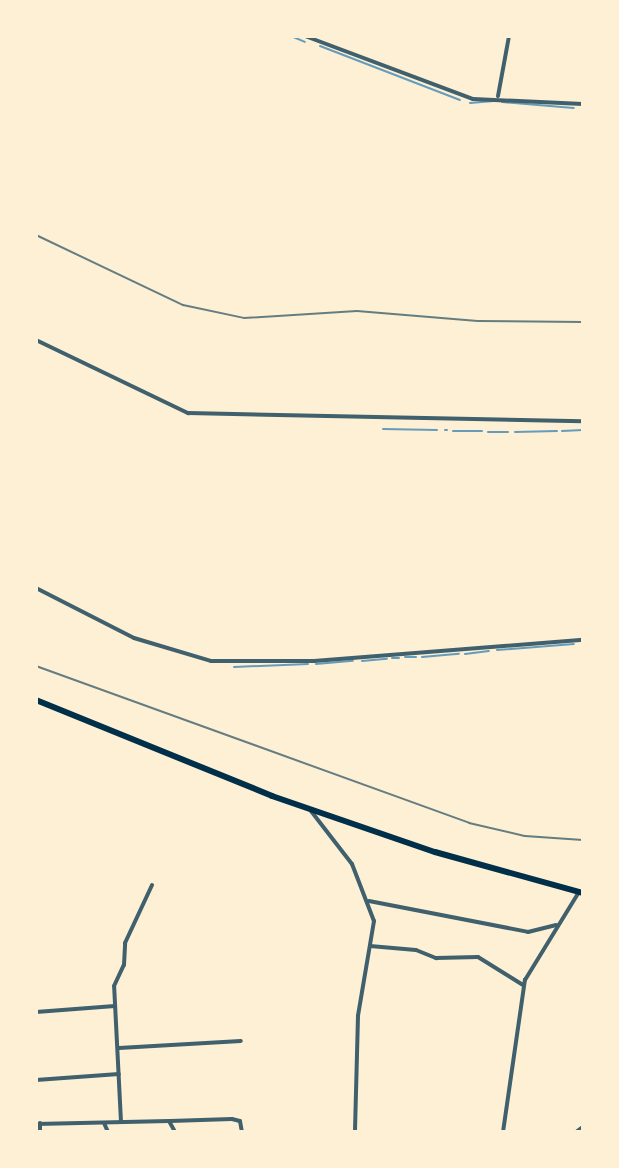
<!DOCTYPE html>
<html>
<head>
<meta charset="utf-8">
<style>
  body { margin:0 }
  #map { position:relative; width:619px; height:1168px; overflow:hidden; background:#fdf0d5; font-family:"Noto Sans",sans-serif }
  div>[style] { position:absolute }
  .stream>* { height:2px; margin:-1px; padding:0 1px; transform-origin:1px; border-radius:1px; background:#669bbc }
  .minor>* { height:4px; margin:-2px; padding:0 2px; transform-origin:2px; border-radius:2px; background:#3f606c }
  .primary>* { height:6px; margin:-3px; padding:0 3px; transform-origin:3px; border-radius:3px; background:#003049 }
  .rail>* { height:2px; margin:-1px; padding:0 1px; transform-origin:1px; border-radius:1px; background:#657d81 }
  span { translate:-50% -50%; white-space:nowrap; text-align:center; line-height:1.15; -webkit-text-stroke:6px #fdf0d5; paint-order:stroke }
  .frame { position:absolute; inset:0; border:38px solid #fdf0d5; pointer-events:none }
</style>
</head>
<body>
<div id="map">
  <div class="stream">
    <i style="left:291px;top:36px;width:15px;rotate:23deg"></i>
    <i style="left:320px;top:46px;width:150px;rotate:21.1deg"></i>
    <i style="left:502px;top:102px;width:72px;rotate:4.8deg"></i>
    <i style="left:470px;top:103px;width:24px;rotate:-5deg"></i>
    <i style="left:383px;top:429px;width:54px;rotate:1.1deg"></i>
    <i style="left:445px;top:430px;width:2px"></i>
    <i style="left:453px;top:431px;width:29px"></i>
    <i style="left:562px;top:431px;width:21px;rotate:-3deg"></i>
    <i style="left:488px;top:432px;width:20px"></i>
    <i style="left:515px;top:432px;width:42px;rotate:-1.4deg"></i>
    <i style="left:497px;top:650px;width:77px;rotate:-4.5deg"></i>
    <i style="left:465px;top:654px;width:24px;rotate:-7deg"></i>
    <i style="left:405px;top:657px;width:11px"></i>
    <i style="left:422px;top:657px;width:37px;rotate:-5deg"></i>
    <i style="left:392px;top:658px;width:7px"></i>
    <i style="left:362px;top:661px;width:25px;rotate:-5deg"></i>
    <i style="left:316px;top:664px;width:37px;rotate:-5deg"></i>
    <i style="left:234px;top:667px;width:74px;rotate:-2.3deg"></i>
  </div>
  <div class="minor">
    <i style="left:305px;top:36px;width:179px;rotate:20.6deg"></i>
    <i style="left:473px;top:99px;width:110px;rotate:2.6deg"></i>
    <i style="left:498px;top:96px;width:61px;rotate:-79.6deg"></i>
    <i style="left:36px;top:340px;width:169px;rotate:25.7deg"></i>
    <i style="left:188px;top:413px;width:395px;rotate:1.2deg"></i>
    <i style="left:36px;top:588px;width:110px;rotate:27deg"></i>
    <i style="left:134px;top:638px;width:80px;rotate:16.6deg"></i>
    <i style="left:211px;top:661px;width:103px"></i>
    <i style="left:314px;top:661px;width:270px;rotate:-4.5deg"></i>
    <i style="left:311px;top:811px;width:67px;rotate:52.3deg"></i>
    <i style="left:352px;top:864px;width:61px;rotate:68.9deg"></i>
    <i style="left:374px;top:921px;width:96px;rotate:99.6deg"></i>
    <i style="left:358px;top:1016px;width:116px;rotate:91.5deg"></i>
    <i style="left:369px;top:901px;width:162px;rotate:11deg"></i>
    <i style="left:528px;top:932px;width:29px;rotate:-14deg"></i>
    <i style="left:370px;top:946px;width:46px;rotate:5deg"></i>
    <i style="left:416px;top:950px;width:22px;rotate:22deg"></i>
    <i style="left:436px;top:958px;width:42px;rotate:-1.4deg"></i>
    <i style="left:478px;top:957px;width:53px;rotate:31.9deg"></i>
    <i style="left:36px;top:1012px;width:79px;rotate:-4.3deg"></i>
    <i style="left:119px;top:1048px;width:122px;rotate:-3.3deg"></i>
    <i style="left:36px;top:1080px;width:83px;rotate:-4.1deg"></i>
    <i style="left:170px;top:1121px;width:62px;rotate:-1.8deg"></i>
    <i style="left:232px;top:1119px;width:8px;rotate:14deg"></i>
    <i style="left:240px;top:1121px;width:11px;rotate:80deg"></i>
    <i style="left:121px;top:1122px;width:136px;rotate:-92.9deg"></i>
    <i style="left:114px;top:986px;width:23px;rotate:-65deg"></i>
    <i style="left:124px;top:965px;width:22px;rotate:-87deg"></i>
    <i style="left:125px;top:943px;width:64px;rotate:-65deg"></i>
    <i style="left:40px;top:1123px;width:9px;rotate:90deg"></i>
    <i style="left:104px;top:1123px;width:10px;rotate:66deg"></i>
    <i style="left:36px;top:1124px;width:133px;rotate:-1.3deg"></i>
    <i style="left:169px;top:1121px;width:13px;rotate:61deg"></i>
    <i style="left:503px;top:1132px;width:154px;rotate:-81.8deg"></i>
    <i style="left:525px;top:980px;width:103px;rotate:-58.5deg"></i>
    <i style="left:576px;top:1132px;width:9px;rotate:-36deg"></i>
  </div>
  <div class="primary">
    <i style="left:36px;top:700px;width:255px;rotate:22.1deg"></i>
    <i style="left:272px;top:796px;width:172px;rotate:19deg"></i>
    <i style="left:435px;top:852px;width:154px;rotate:15.5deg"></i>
  </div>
  <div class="rail">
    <i style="left:36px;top:235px;width:163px;rotate:25.5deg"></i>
    <i style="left:183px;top:305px;width:62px;rotate:12deg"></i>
    <i style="left:244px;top:318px;width:113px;rotate:-3.5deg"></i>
    <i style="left:357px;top:311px;width:121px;rotate:4.7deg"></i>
    <i style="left:478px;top:321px;width:105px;rotate:0.5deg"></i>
    <i style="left:36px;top:666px;width:461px;rotate:19.9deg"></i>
    <i style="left:469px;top:823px;width:57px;rotate:13.1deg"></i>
    <i style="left:525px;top:836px;width:58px;rotate:3.9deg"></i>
  </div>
  <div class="frame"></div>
</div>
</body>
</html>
